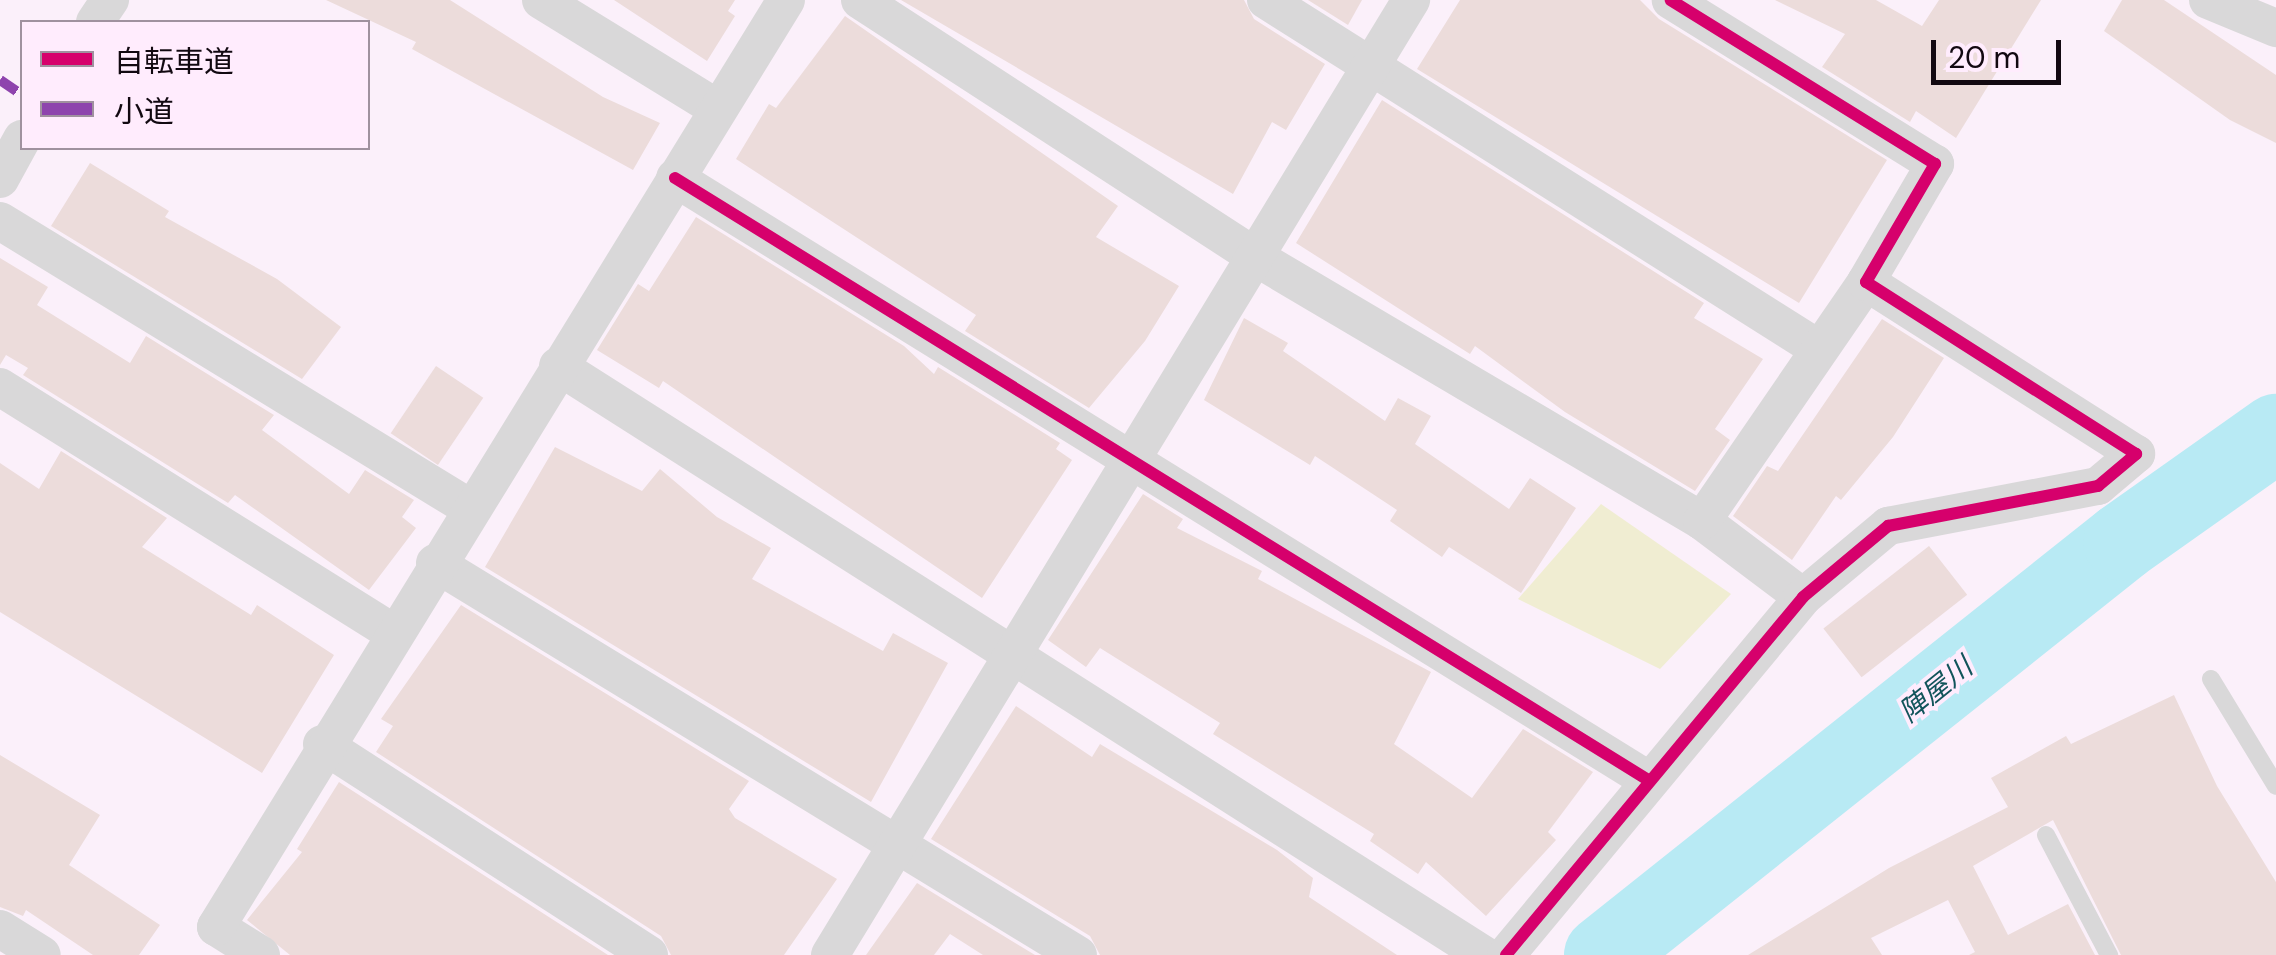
<!DOCTYPE html>
<html>
<head>
<meta charset="utf-8">
<style>
  body { margin:0 }
  #map { position:relative; width:2276px; height:955px; overflow:hidden; background:#fbf0fa; font-family:"DM Sans","Noto Sans JP",sans-serif }
  div>[style] { position:absolute }
  .green>* { inset:0; background:#f0edd2 }
  .river>* { height:78px; margin:-39px; padding:0 39px; transform-origin:39px; border-radius:39px; background:#b8eaf4 }
  .building>* { inset:0; background:#ecdcdb; transform-origin:0 0 }
  .service>* { height:18px; margin:-9px; padding:0 9px; transform-origin:9px; border-radius:9px; background:#d9d8d9 }
  .minor>* { height:38px; margin:-19px; padding:0 19px; transform-origin:19px; border-radius:19px; background:#d9d8d9 }
  .quiet>* { height:10px; margin-top:-5px; transform-origin:0; background:repeating-linear-gradient(90deg,#8e44ad 0 20px,transparent 0 30px) }
  .cycleway>* { height:12px; margin:-6px; padding:0 6px; transform-origin:6px; border-radius:6px; background:#d6006c }
  span { translate:-50% -50%; white-space:nowrap; text-align:center; line-height:1.15; -webkit-text-stroke:8px #ffecfd; paint-order:stroke }
  .water-label { font-size:28px; color:#12545b; font-style:italic }
  .legend { position:absolute; left:20px; top:20px; width:350px; height:130px; box-sizing:border-box; background:#ffecfd; border:2px solid #a0919f; margin:0; padding:12px 18px; list-style:none; font-size:30px; color:#120911 }
  .legend li { display:flex; align-items:center; gap:20px; height:50px }
  .legend b { width:50px; border:2px solid #a0919f }
  .scale { position:absolute; left:1931px; top:40px; width:130px; height:45px; box-sizing:border-box; border:5px solid #120911; border-top:0; padding-left:12px; font-size:30px; line-height:35px; white-space:nowrap; color:#120911; -webkit-text-stroke:8px #ffecfd; paint-order:stroke }
</style>
</head>
<body>
<div id="map">
  <div class="green">
    <i style="clip-path:polygon(1601px 504px,1731px 594px,1660px 669px,1518px 599px)"></i>
  </div>
  <div class="river">
    <i style="left:1603px;top:955px;width:663px;rotate:-38.51deg"></i>
    <i style="left:2122px;top:542px;width:189px;rotate:-35.3deg"></i>
  </div>
  <div class="building">
    <i style="clip-path:polygon(326px 0,450px 0,603px 97px,660px 123px,633px 170px,412px 49px,416px 42px)"></i>
    <i style="clip-path:polygon(614px 0,735px 0,728px 11px,735px 16px,707px 61px)"></i>
    <i style="clip-path:polygon(901px 0,1244px 0,1254px 19px,1325px 64px,1286px 130px,1272px 122px,1233px 194px)"></i>
    <i style="clip-path:polygon(1308px 0,1362px 0,1348px 25px)"></i>
    <i style="clip-path:polygon(1460px 0,1640px 0,1659px 19px,1887px 160px,1799px 303px,1417px 69px)"></i>
    <i style="clip-path:polygon(1775px 0,1876px 0,1922px 26px,1939px 0,2041px 0,1956px 138px,1916px 111px,1910px 122px,1822px 67px,1845px 34px)"></i>
    <i style="clip-path:polygon(2122px 0,2164px 0,2276px 75px,2276px 143px,2230px 120px,2104px 31px)"></i>
    <i style="clip-path:polygon(845px 16px,1118px 206px,1096px 237px,1179px 286px,1145px 341px,1089px 408px,965px 331px,976px 315px,736px 159px,769px 104px,776px 108px)"></i>
    <i style="clip-path:polygon(1382px 100px,1704px 303px,1694px 318px,1763px 359px,1715px 429px,1730px 440px,1695px 491px,1565px 412px,1475px 346px,1470px 354px,1296px 243px)"></i>
    <i style="clip-path:polygon(90px 163px,169px 211px,165px 217px,277px 279px,341px 327px,302px 379px,51px 226px)"></i>
    <i style="clip-path:polygon(696px 217px,904px 346px,934px 374px,938px 367px,1060px 443px,1056px 449px,1072px 460px,982px 598px,663px 381px,659px 388px,597px 350px,638px 284px,649px 291px)"></i>
    <i style="clip-path:polygon(0 258px,48px 287px,37px 305px,130px 363px,146px 336px,274px 415px,262px 430px,349px 494px,365px 470px,414px 500px,402px 517px,416px 528px,369px 590px,235px 495px,228px 503px,23px 375px,28px 368px,6px 355px,0 365px)"></i>
    <i style="clip-path:polygon(1244px 318px,1288px 343px,1283px 351px,1385px 421px,1398px 398px,1431px 416px,1415px 444px,1509px 509px,1530px 478px,1576px 508px,1521px 593px,1449px 547px,1442px 557px,1390px 521px,1397px 510px,1315px 456px,1310px 465px,1204px 400px)"></i>
    <i style="clip-path:polygon(1882px 319px,1944px 358px,1893px 437px,1841px 500px,1836px 496px,1792px 560px,1733px 516px,1767px 466px,1778px 471px)"></i>
    <i style="left:436px;top:366px;width:57px;height:81px;rotate:34deg"></i>
    <i style="clip-path:polygon(555px 447px,642px 491px,660px 469px,717px 517px,771px 548px,752px 579px,883px 651px,893px 633px,948px 663px,871px 802px,485px 567px)"></i>
    <i style="clip-path:polygon(61px 451px,167px 518px,142px 547px,251px 615px,257px 605px,334px 655px,262px 773px,0 612px,0 463px,39px 489px)"></i>
    <i style="clip-path:polygon(1143px 494px,1183px 519px,1177px 528px,1262px 571px,1258px 579px,1431px 672px,1394px 744px,1472px 798px,1523px 729px,1593px 772px,1548px 832px,1556px 840px,1486px 916px,1426px 862px,1418px 874px,1370px 841px,1374px 834px,1213px 734px,1220px 723px,1100px 648px,1086px 667px,1048px 640px)"></i>
    <i style="left:1929px;top:546px;width:62px;height:134px;rotate:52deg"></i>
    <i style="clip-path:polygon(461px 605px,749px 781px,729px 809px,735px 818px,837px 879px,784px 955px,671px 955px,661px 936px,376px 752px,393px 726px,381px 719px)"></i>
    <i style="clip-path:polygon(2174px 695px,2217px 786px,2276px 882px,2276px 955px,2121px 955px,2053px 820px,1973px 866px,2008px 935px,2068px 904px,2095px 955px,1969px 955px,1975px 952px,1948px 900px,1871px 938px,1882px 955px,1748px 955px,1889px 868px,2008px 807px,1991px 778px,2066px 736px,2071px 744px)"></i>
    <i style="clip-path:polygon(1016px 706px,1092px 757px,1100px 744px,1277px 850px,1313px 878px,1309px 897px,1397px 955px,1100px 955px,1090px 936px,931px 839px)"></i>
    <i style="clip-path:polygon(0 755px,100px 815px,69px 865px,160px 925px,139px 955px,93px 955px,26px 910px,23px 916px,0 907px)"></i>
    <i style="clip-path:polygon(339px 782px,342px 784px,608px 955px,290px 955px,247px 920px,302px 852px,297px 849px)"></i>
    <i style="clip-path:polygon(917px 883px,1035px 955px,983px 955px,950px 934px,934px 955px,866px 955px)"></i>
  </div>
  <div class="service">
    <i style="left:2211px;top:679px;width:125px;rotate:58.7deg"></i>
    <i style="left:2046px;top:835px;width:136px;rotate:62.3deg"></i>
  </div>
  <div class="minor">
    <i style="left:541px;top:0;width:208px;rotate:31.6deg"></i>
    <i style="left:860px;top:0;width:471px;rotate:33deg"></i>
    <i style="left:1255px;top:257px;width:519px;rotate:30.57deg"></i>
    <i style="left:1702px;top:521px;width:126px;rotate:37deg"></i>
    <i style="left:1266px;top:0;width:654px;rotate:32.26deg"></i>
    <i style="left:2208px;top:0;width:74px;rotate:22.4deg"></i>
    <i style="left:95px;top:22px;width:27px;rotate:-56deg"></i>
    <i style="left:675px;top:178px;width:1146px;rotate:31.74deg"></i>
    <i style="left:0;top:179px;width:46px;rotate:-61.2deg"></i>
    <i style="left:0;top:221px;width:551px;rotate:31.41deg"></i>
    <i style="left:558px;top:366px;width:1097px;rotate:32.46deg"></i>
    <i style="left:0;top:387px;width:462px;rotate:32deg"></i>
    <i style="left:1702px;top:521px;width:290px;rotate:-55.5deg"></i>
    <i style="left:435px;top:563px;width:753px;rotate:31.37deg"></i>
    <i style="left:322px;top:744px;width:389px;rotate:32.8deg"></i>
    <i style="left:0;top:929px;width:49px;rotate:31.8deg"></i>
    <i style="left:261px;top:955px;width:53px;rotate:-148.1deg"></i>
    <i style="left:216px;top:927px;width:1088px;rotate:-58.41deg"></i>
    <i style="left:830px;top:955px;width:1118px;rotate:-58.68deg"></i>
    <i style="left:1506px;top:955px;width:465px;rotate:-50.3deg"></i>
    <i style="left:1803px;top:597px;width:111px;rotate:-39.9deg"></i>
    <i style="left:1888px;top:526px;width:214px;rotate:-10.8deg"></i>
    <i style="left:2098px;top:486px;width:50px;rotate:-40.1deg"></i>
    <i style="left:2136px;top:454px;width:320px;rotate:-147.5deg"></i>
    <i style="left:1866px;top:282px;width:137px;rotate:-59.7deg"></i>
    <i style="left:1935px;top:164px;width:311px;rotate:-148.2deg"></i>
  </div>
  <div class="quiet">
    <i style="left:0;top:80px;width:27px;rotate:34deg"></i>
  </div>
  <div class="cycleway">
    <i style="left:675px;top:178px;width:1146px;rotate:31.74deg"></i>
    <i style="left:1506px;top:955px;width:465px;rotate:-50.3deg"></i>
    <i style="left:1803px;top:597px;width:111px;rotate:-39.9deg"></i>
    <i style="left:1888px;top:526px;width:214px;rotate:-10.8deg"></i>
    <i style="left:2098px;top:486px;width:50px;rotate:-40.1deg"></i>
    <i style="left:2136px;top:454px;width:320px;rotate:-147.5deg"></i>
    <i style="left:1866px;top:282px;width:137px;rotate:-59.7deg"></i>
    <i style="left:1935px;top:164px;width:311px;rotate:-148.2deg"></i>
  </div>
  <div class="water-label">
    <span style="left:1936px;top:690px;rotate:-39deg">陣屋川</span>
  </div>
  <ul class="legend">
  <li><b style="height:12px;background:#d6006c"></b>自転車道</li>
  <li><b style="height:12px;background:#8e44ad"></b>小道</li>
  </ul>
  <div class="scale">20 m</div>
</div>
</body>
</html>
